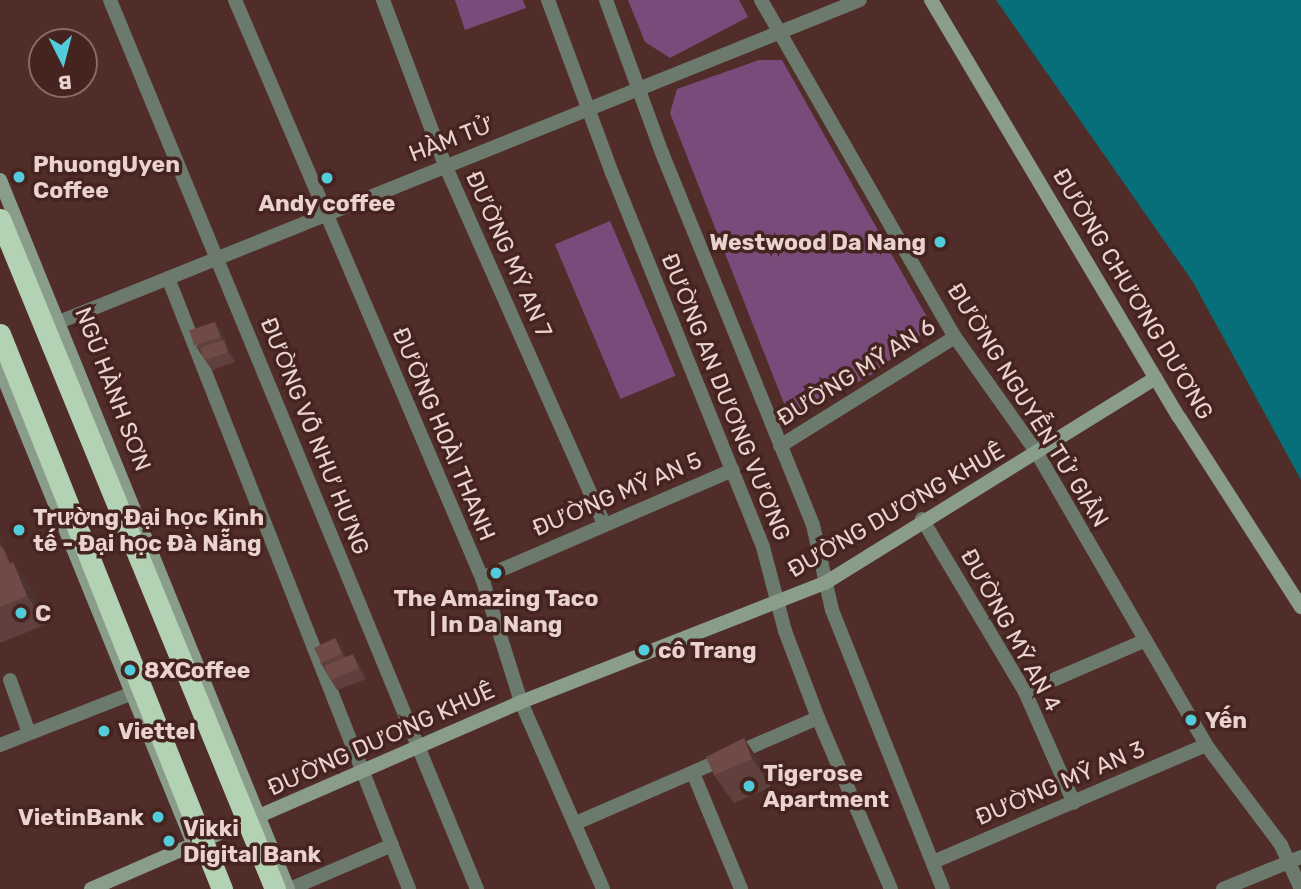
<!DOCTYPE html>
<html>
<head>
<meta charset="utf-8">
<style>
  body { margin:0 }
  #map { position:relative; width:1301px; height:889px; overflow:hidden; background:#502d29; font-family:Rubik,sans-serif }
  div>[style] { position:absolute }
  .green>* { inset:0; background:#794b7a; transform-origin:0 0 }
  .water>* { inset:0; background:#066f7a }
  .street>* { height:14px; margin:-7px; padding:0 7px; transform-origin:7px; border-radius:7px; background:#6c796d }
  .secondary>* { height:14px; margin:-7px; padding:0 7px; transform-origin:7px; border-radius:7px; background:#899d8a }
  .highway>* { height:21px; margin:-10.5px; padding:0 10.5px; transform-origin:10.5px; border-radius:10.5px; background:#b3d2b4 }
  .wall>* { inset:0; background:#60403c }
  .shaded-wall>* { inset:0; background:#4e3431 }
  .building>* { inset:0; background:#704a46; transform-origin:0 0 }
  .dots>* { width:19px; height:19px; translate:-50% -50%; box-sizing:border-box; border:4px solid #45231f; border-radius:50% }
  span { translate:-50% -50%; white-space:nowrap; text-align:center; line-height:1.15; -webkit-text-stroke:7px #45231f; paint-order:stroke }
  .street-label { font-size:23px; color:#e9d2cf }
  .poi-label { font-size:23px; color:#e9d2cf; font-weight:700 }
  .left { translate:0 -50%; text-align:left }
  .right { translate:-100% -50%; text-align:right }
  .north { position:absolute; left:28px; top:28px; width:70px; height:70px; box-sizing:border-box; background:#45231f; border:2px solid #876965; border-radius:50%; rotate:174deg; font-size:19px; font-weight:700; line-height:28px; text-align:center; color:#e9d2cf }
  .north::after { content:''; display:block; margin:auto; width:24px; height:32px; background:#52cbda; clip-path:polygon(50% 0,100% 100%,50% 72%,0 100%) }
</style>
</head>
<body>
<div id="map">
  <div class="green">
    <i style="clip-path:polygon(455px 0,523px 0,526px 8px,465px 30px)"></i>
    <i style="clip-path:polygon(628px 0,739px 0,748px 17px,670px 58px,645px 42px)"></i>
    <i style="clip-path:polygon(759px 60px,782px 60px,932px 326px,871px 375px,790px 419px,670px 113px,677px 89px)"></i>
    <i style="left:610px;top:221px;width:168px;height:60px;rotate:67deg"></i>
  </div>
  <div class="water">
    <i style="clip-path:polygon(996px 0,1301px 0,1301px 480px,1193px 282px)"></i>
  </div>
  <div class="street">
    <i style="left:110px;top:0;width:962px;rotate:67.57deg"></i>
    <i style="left:235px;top:0;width:629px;rotate:66.86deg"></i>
    <i style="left:482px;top:578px;width:130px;rotate:72.5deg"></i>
    <i style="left:521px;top:702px;width:204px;rotate:66.3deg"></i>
    <i style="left:383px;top:0;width:176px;rotate:69.4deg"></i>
    <i style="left:445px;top:165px;width:390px;rotate:66.1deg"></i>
    <i style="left:548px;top:0;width:184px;rotate:69.7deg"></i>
    <i style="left:612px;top:173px;width:403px;rotate:68deg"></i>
    <i style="left:763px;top:547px;width:87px;rotate:75.3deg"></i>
    <i style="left:785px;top:631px;width:93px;rotate:69.2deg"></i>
    <i style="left:818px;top:718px;width:186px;rotate:66.9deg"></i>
    <i style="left:606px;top:0;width:163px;rotate:69.9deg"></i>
    <i style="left:662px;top:153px;width:401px;rotate:67.9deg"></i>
    <i style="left:813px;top:525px;width:87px;rotate:77.4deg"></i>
    <i style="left:832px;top:610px;width:300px;rotate:68.3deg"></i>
    <i style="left:761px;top:0;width:389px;rotate:60.1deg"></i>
    <i style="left:955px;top:337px;width:142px;rotate:54.7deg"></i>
    <i style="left:1037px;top:453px;width:337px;rotate:59.9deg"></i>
    <i style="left:1206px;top:745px;width:125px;rotate:53.1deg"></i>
    <i style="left:1281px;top:845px;width:48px;rotate:65.6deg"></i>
    <i style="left:168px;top:278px;width:657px;rotate:68.47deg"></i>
    <i style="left:59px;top:322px;width:863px;rotate:-21.9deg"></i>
    <i style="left:780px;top:446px;width:206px;rotate:-31.9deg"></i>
    <i style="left:922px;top:519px;width:201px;rotate:59.2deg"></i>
    <i style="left:1025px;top:692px;width:121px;rotate:66.2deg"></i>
    <i style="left:482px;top:578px;width:273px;rotate:-23.3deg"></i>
    <i style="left:10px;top:680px;width:56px;rotate:70.3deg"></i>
    <i style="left:1025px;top:692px;width:129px;rotate:-23.2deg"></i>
    <i style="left:0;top:745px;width:150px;rotate:-21.4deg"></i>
    <i style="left:693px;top:773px;width:126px;rotate:67.5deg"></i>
    <i style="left:576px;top:823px;width:264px;rotate:-23.5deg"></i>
    <i style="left:933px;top:862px;width:297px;rotate:-23.2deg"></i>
    <i style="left:290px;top:889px;width:111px;rotate:-23.3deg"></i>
    <i style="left:1223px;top:889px;width:84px;rotate:-22.3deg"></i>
  </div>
  <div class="secondary">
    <i style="left:931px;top:0;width:485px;rotate:59.3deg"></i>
    <i style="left:1179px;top:417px;width:226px;rotate:57.3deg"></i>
    <i style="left:0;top:180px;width:765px;rotate:67.89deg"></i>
    <i style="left:0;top:369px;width:506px;rotate:67.84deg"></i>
    <i style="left:91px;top:889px;width:469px;rotate:-23.5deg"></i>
    <i style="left:521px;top:702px;width:326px;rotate:-21.4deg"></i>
    <i style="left:825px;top:583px;width:389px;rotate:-31.8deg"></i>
  </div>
  <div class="highway">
    <i style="left:0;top:219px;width:724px;rotate:67.68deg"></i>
    <i style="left:0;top:334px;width:598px;rotate:68.2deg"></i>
  </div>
  <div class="wall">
    <i style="clip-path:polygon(215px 322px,222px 332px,226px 342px,231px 350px,235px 362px,212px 370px,196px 347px)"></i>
    <i style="clip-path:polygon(0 538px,10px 563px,32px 590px,47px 624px,0 643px)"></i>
    <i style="clip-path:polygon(335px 638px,343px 648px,346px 657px,360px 664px,366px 679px,337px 690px,320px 662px)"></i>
    <i style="clip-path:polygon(744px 738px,763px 767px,772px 787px,734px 803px,714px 775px)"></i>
  </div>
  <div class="shaded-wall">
    <i style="clip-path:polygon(215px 322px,222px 332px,226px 342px,231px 350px,235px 362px,228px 352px)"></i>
    <i style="clip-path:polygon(0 538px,6px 552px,0 544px)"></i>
    <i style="clip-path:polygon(13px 562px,32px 590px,47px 624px,27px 596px)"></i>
    <i style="clip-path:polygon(335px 638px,343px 648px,349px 663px,342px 653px)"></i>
    <i style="clip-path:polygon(353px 654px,360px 664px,366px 679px,359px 668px)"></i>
    <i style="clip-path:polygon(744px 738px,763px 767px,772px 787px,752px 759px)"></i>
  </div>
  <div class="building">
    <i style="left:215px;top:322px;width:16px;height:27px;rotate:72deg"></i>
    <i style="left:224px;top:340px;width:13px;height:25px;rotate:72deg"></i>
    <i style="clip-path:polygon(2px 547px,9px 563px,0 567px,0 548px)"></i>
    <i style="clip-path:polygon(13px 562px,27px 596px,0 607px,0 567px)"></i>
    <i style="left:335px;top:638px;width:17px;height:23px;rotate:65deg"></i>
    <i style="left:353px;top:654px;width:15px;height:31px;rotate:67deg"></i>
    <i style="clip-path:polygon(744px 738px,752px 759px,714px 775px,706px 757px)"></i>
  </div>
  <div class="dots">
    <i style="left:19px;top:177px;background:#52cbda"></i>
    <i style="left:327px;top:178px;background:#52cbda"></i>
    <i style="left:940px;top:242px;background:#52cbda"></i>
    <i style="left:19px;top:530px;background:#52cbda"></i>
    <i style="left:496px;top:573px;background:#52cbda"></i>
    <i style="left:21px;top:613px;background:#52cbda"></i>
    <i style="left:644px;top:650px;background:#52cbda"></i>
    <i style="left:130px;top:670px;background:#52cbda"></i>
    <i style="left:1191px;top:720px;background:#52cbda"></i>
    <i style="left:104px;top:731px;background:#52cbda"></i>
    <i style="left:749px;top:786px;background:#52cbda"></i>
    <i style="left:158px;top:817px;background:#52cbda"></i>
    <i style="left:169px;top:841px;background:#52cbda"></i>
  </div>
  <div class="street-label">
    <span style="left:451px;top:139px;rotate:-21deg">HÀM TỬ</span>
    <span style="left:509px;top:254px;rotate:66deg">ĐƯỜNG MỸ AN 7</span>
    <span style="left:1133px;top:294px;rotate:59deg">ĐƯỜNG CHƯƠNG DƯƠNG</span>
    <span style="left:856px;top:372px;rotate:-32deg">ĐƯỜNG MỸ AN 6</span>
    <span style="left:113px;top:389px;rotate:69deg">NGŨ HÀNH SƠN</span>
    <span style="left:726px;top:397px;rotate:68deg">ĐƯỜNG AN DƯƠNG VƯƠNG</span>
    <span style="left:1028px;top:405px;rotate:58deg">ĐƯỜNG NGUYỄN TỬ GIẢN</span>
    <span style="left:444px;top:434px;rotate:67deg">ĐƯỜNG HOÀI THANH</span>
    <span style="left:315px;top:436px;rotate:68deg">ĐƯỜNG VÕ NHƯ HƯNG</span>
    <span style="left:617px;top:494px;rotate:-23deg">ĐƯỜNG MỸ AN 5</span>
    <span style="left:896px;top:510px;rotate:-30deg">ĐƯỜNG DƯƠNG KHUÊ</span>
    <span style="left:1011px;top:630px;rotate:61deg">ĐƯỜNG MỸ AN 4</span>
    <span style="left:381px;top:739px;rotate:-24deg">ĐƯỜNG DƯƠNG KHUÊ</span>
    <span style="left:1060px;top:783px;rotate:-23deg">ĐƯỜNG MỸ AN 3</span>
  </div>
  <div class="poi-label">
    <span class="left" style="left:33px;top:177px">PhuongUyen<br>Coffee</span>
    <span style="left:327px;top:203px">Andy coffee</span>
    <span class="right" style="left:926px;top:242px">Westwood Da Nang</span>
    <span class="left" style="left:33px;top:530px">Trường Đại học Kinh<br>tế - Đại học Đà Nẵng</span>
    <span style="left:496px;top:611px">The Amazing Taco<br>| In Da Nang</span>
    <span class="left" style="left:35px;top:613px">C</span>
    <span class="left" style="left:658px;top:650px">cô Trang</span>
    <span class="left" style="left:144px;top:670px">8XCoffee</span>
    <span class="left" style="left:1205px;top:720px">Yến</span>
    <span class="left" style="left:118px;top:731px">Viettel</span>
    <span class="left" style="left:763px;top:786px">Tigerose<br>Apartment</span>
    <span class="right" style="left:144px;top:817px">VietinBank</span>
    <span class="left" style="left:183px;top:841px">Vikki<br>Digital Bank</span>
  </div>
  <div class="north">B</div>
</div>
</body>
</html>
